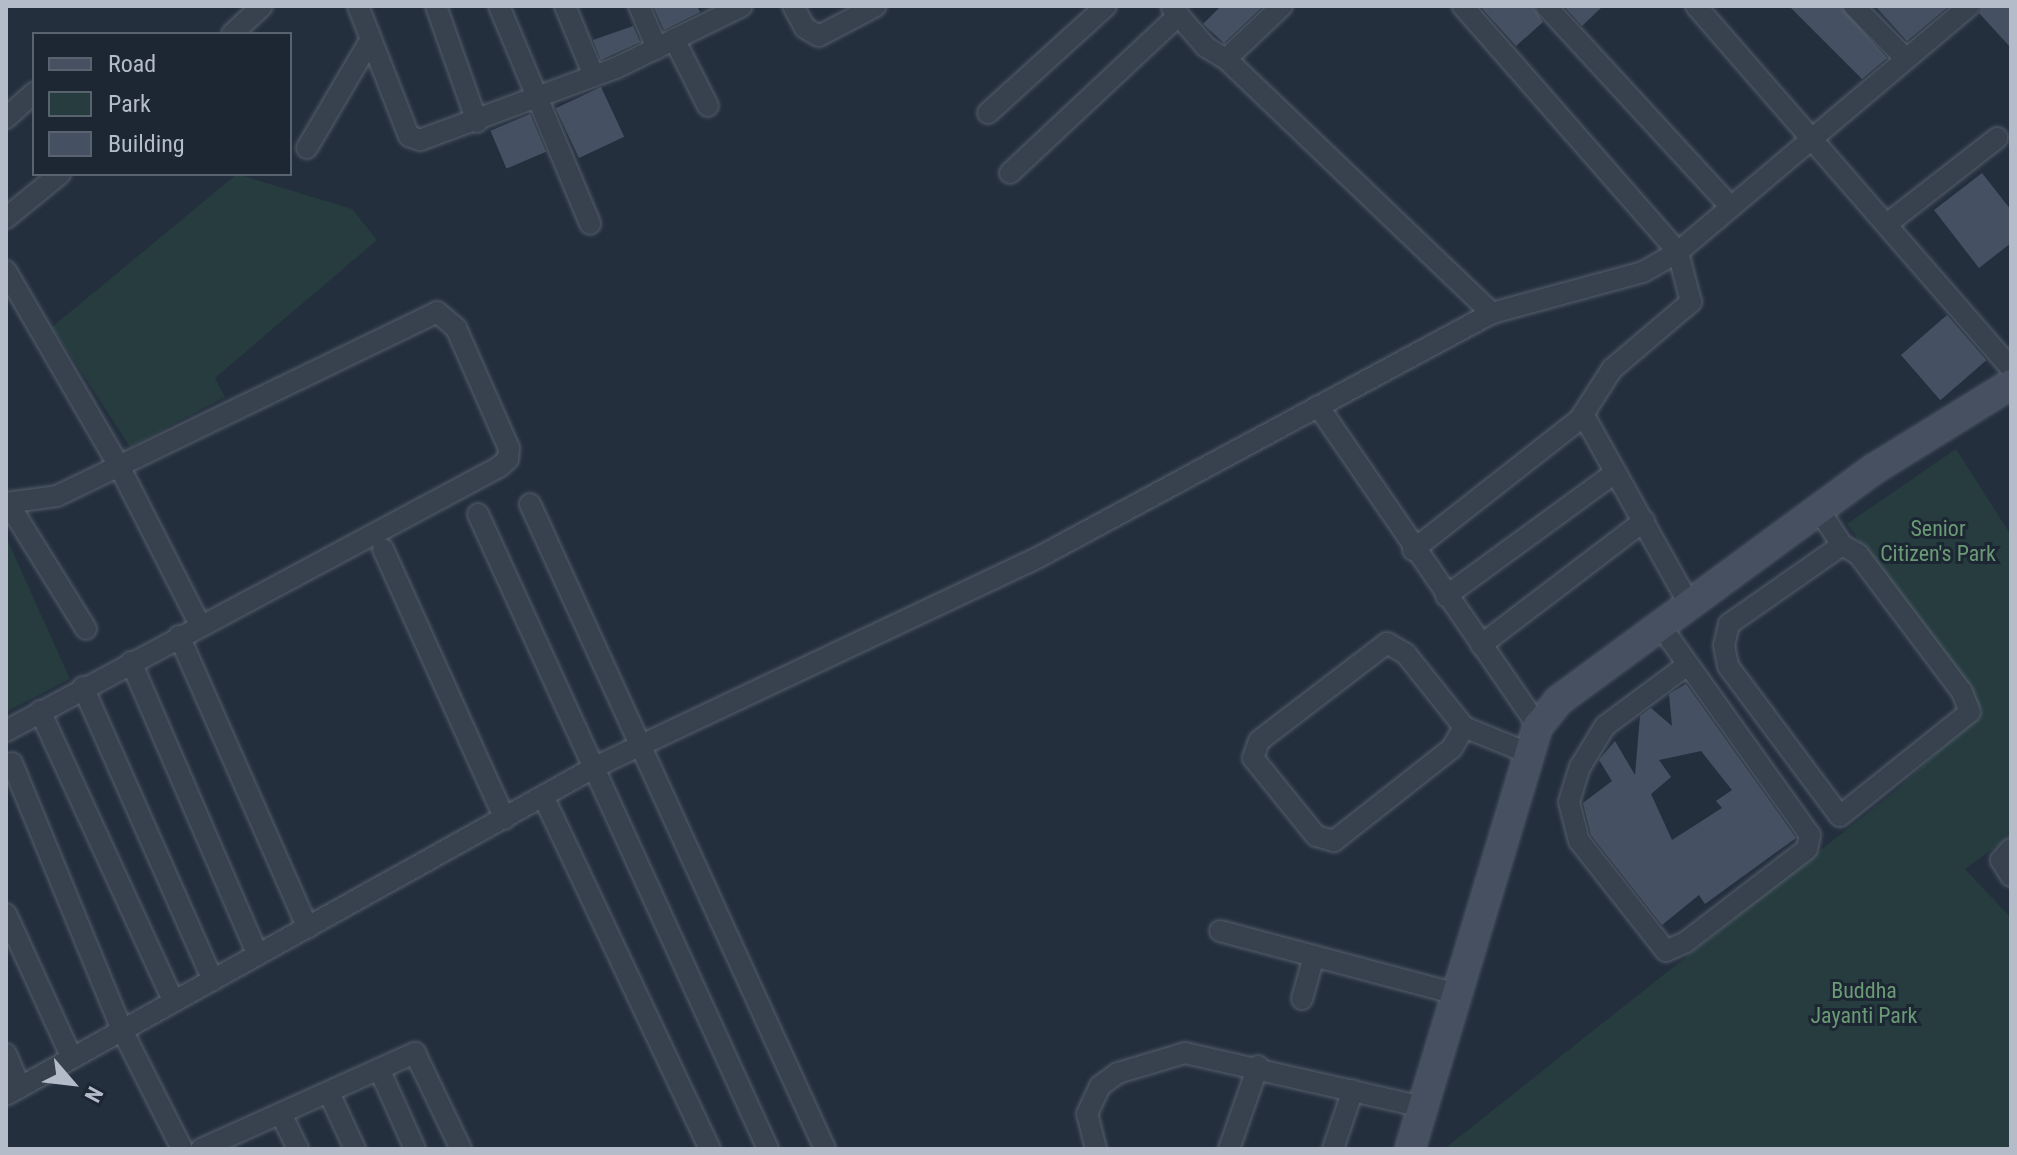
<!DOCTYPE html>
<html>
<head>
<meta charset="utf-8">
<style>
  body { margin:0 }
  #map { position:relative; width:2017px; height:1155px; overflow:hidden; background:#242f3e; font-family:"Roboto Condensed",sans-serif }
  div>[style] { position:absolute }
  .green>* { inset:0; background:#263c3f }
  .building>* { inset:0; background:#455162; transform-origin:0 0 }
  .roads { filter:drop-shadow(0 0 2px #565f6c) drop-shadow(0 0 2px #565f6c) }
  .street>* { height:20px; margin:-10px; padding:0 10px; transform-origin:10px; border-radius:10px; background:#38414e }
  .secondary>* { height:28px; margin:-14px; padding:0 14px; transform-origin:14px; border-radius:14px; background:#465061 }
  span { translate:-50% -50%; white-space:nowrap; text-align:center; line-height:1.15; -webkit-text-stroke:6px #1d2633; paint-order:stroke }
  .park-label { font-size:22px; color:#6b9a76 }
  .frame { position:absolute; inset:0; border:8px solid #b4bcc9; pointer-events:none }
  .legend { position:absolute; left:32px; top:32px; width:260px; height:144px; box-sizing:border-box; background:#1d2633; border:2px solid #59626f; margin:0; padding:10px 14px; list-style:none; font-size:24px; color:#b4bcc9 }
  .legend li { display:flex; align-items:center; gap:16px; height:40px }
  .legend b { width:40px; border:2px solid #59626f }
  .north { position:absolute; left:32px; top:1043px; width:80px; height:80px; -webkit-text-stroke:6px #1d2633; paint-order:stroke; rotate:118deg; font-size:22px; font-weight:700; line-height:32px; text-align:center; color:#b4bcc9 }
  .north::after { content:''; display:block; margin:auto; width:28px; height:36px; background:#b4bcc9; clip-path:polygon(50% 0,100% 100%,50% 72%,0 100%) }
</style>
</head>
<body>
<div id="map">
  <div class="green">
    <i style="clip-path:polygon(237px 174px,352px 209px,377px 240px,215px 378px,225px 397px,130px 447px,52px 327px)"></i>
    <i style="clip-path:polygon(1956px 449px,2011px 535px,2011px 836px,1965px 869px,2011px 918px,2011px 1149px,1444px 1149px,1894px 792px,1983px 711px,1847px 524px)"></i>
    <i style="clip-path:polygon(6px 537px,70px 679px,6px 712px)"></i>
  </div>
  <div class="building">
    <i style="clip-path:polygon(658px 6px,697px 6px,700px 12px,664px 30px,654px 8px)"></i>
    <i style="clip-path:polygon(1221px 6px,1263px 6px,1224px 43px,1203px 24px)"></i>
    <i style="clip-path:polygon(1480px 6px,1533px 6px,1543px 22px,1516px 46px)"></i>
    <i style="clip-path:polygon(1564px 6px,1603px 6px,1582px 26px)"></i>
    <i style="clip-path:polygon(1789px 6px,1841px 6px,1887px 58px,1862px 79px)"></i>
    <i style="clip-path:polygon(1875px 6px,1949px 6px,1907px 41px)"></i>
    <i style="clip-path:polygon(1982px 6px,2011px 6px,2011px 48px,1979px 13px)"></i>
    <i style="clip-path:polygon(633px 26px,640px 42px,601px 60px,593px 40px)"></i>
    <i style="left:601px;top:87px;width:55px;height:50px;rotate:65deg"></i>
    <i style="left:530px;top:114px;width:41px;height:43px;rotate:67deg"></i>
    <i style="clip-path:polygon(1982px 173px,2011px 210px,2011px 243px,1979px 268px,1934px 210px)"></i>
    <i style="left:1947px;top:315px;width:60px;height:61px;rotate:49deg"></i>
    <i style="clip-path:polygon(evenodd,1686px 684px,1796px 838px,1705px 904px,1699px 895px,1662px 925px,1591px 835px,1583px 803px,1612px 781px,1599px 760px,1615px 741px,1635px 775px,1640px 716px,1651px 708px,1672px 726px,1669px 694px,1686px 684px,1701px 751px,1732px 790px,1716px 801px,1722px 808px,1672px 840px,1651px 794px,1671px 777px,1659px 760px,1701px 751px)"></i>
  </div>
  <div class="roads">
    <div class="street">
      <i style="left:358px;top:6px;width:140px;rotate:68.6deg"></i>
      <i style="left:409px;top:136px;width:12px;rotate:20deg"></i>
      <i style="left:420px;top:140px;width:209px;rotate:-20.2deg"></i>
      <i style="left:616px;top:68px;width:140px;rotate:-26.2deg"></i>
      <i style="left:436px;top:6px;width:123px;rotate:70.5deg"></i>
      <i style="left:499px;top:6px;width:236px;rotate:67.3deg"></i>
      <i style="left:565px;top:6px;width:76px;rotate:67.5deg"></i>
      <i style="left:639px;top:6px;width:46px;rotate:66.8deg"></i>
      <i style="left:793px;top:6px;width:25px;rotate:61deg"></i>
      <i style="left:805px;top:28px;width:16px;rotate:30deg"></i>
      <i style="left:819px;top:36px;width:64px;rotate:-27.8deg"></i>
      <i style="left:1546px;top:6px;width:272px;rotate:47.4deg"></i>
      <i style="left:1696px;top:6px;width:481px;rotate:49deg"></i>
      <i style="left:1854px;top:6px;width:74px;rotate:45.5deg"></i>
      <i style="left:1172px;top:8px;width:52px;rotate:48.9deg"></i>
      <i style="left:1206px;top:47px;width:23px;rotate:31deg"></i>
      <i style="left:1226px;top:59px;width:77px;rotate:-43.4deg"></i>
      <i style="left:232px;top:34px;width:41px;rotate:-43deg"></i>
      <i style="left:674px;top:39px;width:75px;rotate:63.1deg"></i>
      <i style="left:1226px;top:59px;width:368px;rotate:43.7deg"></i>
      <i style="left:988px;top:113px;width:159px;rotate:-42.2deg"></i>
      <i style="left:6px;top:118px;width:38px;rotate:-42deg"></i>
      <i style="left:307px;top:148px;width:126px;rotate:-59.6deg"></i>
      <i style="left:1010px;top:173px;width:231px;rotate:-43.1deg"></i>
      <i style="left:6px;top:218px;width:70px;rotate:-39.2deg"></i>
      <i style="left:1887px;top:224px;width:140px;rotate:-38deg"></i>
      <i style="left:6px;top:271px;width:223px;rotate:59.9deg"></i>
      <i style="left:118px;top:464px;width:181px;rotate:63deg"></i>
      <i style="left:1318px;top:406px;width:388px;rotate:55.5deg"></i>
      <i style="left:1583px;top:414px;width:218px;rotate:60.8deg"></i>
      <i style="left:6px;top:503px;width:51px;rotate:-7.8deg"></i>
      <i style="left:57px;top:496px;width:422px;rotate:-25.8deg"></i>
      <i style="left:437px;top:312px;width:25px;rotate:40deg"></i>
      <i style="left:456px;top:328px;width:131px;rotate:66.2deg"></i>
      <i style="left:509px;top:448px;width:11px;rotate:95deg"></i>
      <i style="left:508px;top:459px;width:12px;rotate:138deg"></i>
      <i style="left:499px;top:467px;width:559px;rotate:151.83deg"></i>
      <i style="left:8px;top:503px;width:148px;rotate:58.2deg"></i>
      <i style="left:530px;top:504px;width:709px;rotate:65.42deg"></i>
      <i style="left:1819px;top:510px;width:42px;rotate:56.7deg"></i>
      <i style="left:1842px;top:545px;width:138px;rotate:145deg"></i>
      <i style="left:1729px;top:624px;width:22px;rotate:103deg"></i>
      <i style="left:1724px;top:645px;width:21px;rotate:79deg"></i>
      <i style="left:1728px;top:666px;width:187px;rotate:53.3deg"></i>
      <i style="left:1840px;top:816px;width:166px;rotate:-38.7deg"></i>
      <i style="left:1970px;top:712px;width:22px;rotate:-112deg"></i>
      <i style="left:1962px;top:692px;width:173px;rotate:-127deg"></i>
      <i style="left:1858px;top:554px;width:18px;rotate:-151deg"></i>
      <i style="left:478px;top:514px;width:698px;rotate:65.45deg"></i>
      <i style="left:383px;top:549px;width:296px;rotate:65.7deg"></i>
      <i style="left:1413px;top:550px;width:212px;rotate:-38.1deg"></i>
      <i style="left:1580px;top:419px;width:59px;rotate:-57.4deg"></i>
      <i style="left:1612px;top:369px;width:104px;rotate:-40.3deg"></i>
      <i style="left:1691px;top:302px;width:52px;rotate:-104.6deg"></i>
      <i style="left:1678px;top:252px;width:327px;rotate:-131.2deg"></i>
      <i style="left:1446px;top:596px;width:210px;rotate:-36.1deg"></i>
      <i style="left:1660px;top:625px;width:258px;rotate:54.5deg"></i>
      <i style="left:1810px;top:835px;width:14px;rotate:102deg"></i>
      <i style="left:1807px;top:849px;width:153px;rotate:142.5deg"></i>
      <i style="left:1686px;top:942px;width:22px;rotate:156deg"></i>
      <i style="left:1666px;top:951px;width:140px;rotate:-128.3deg"></i>
      <i style="left:1579px;top:841px;width:40px;rotate:-104.4deg"></i>
      <i style="left:1569px;top:802px;width:37px;rotate:-73deg"></i>
      <i style="left:1580px;top:767px;width:48px;rotate:-58.6deg"></i>
      <i style="left:1605px;top:726px;width:102px;rotate:-36.6deg"></i>
      <i style="left:179px;top:636px;width:319px;rotate:66.2deg"></i>
      <i style="left:1481px;top:645px;width:205px;rotate:-37.3deg"></i>
      <i style="left:131px;top:662px;width:319px;rotate:66.6deg"></i>
      <i style="left:83px;top:687px;width:321px;rotate:66.1deg"></i>
      <i style="left:40px;top:711px;width:320px;rotate:65.3deg"></i>
      <i style="left:1464px;top:727px;width:93px;rotate:-128.5deg"></i>
      <i style="left:1406px;top:654px;width:22px;rotate:-150deg"></i>
      <i style="left:1387px;top:643px;width:161px;rotate:142.6deg"></i>
      <i style="left:1259px;top:741px;width:18px;rotate:109deg"></i>
      <i style="left:1253px;top:758px;width:100px;rotate:51.1deg"></i>
      <i style="left:1316px;top:836px;width:19px;rotate:16deg"></i>
      <i style="left:1334px;top:841px;width:150px;rotate:-38.2deg"></i>
      <i style="left:1452px;top:748px;width:24px;rotate:-60deg"></i>
      <i style="left:1464px;top:727px;width:69px;rotate:22.1deg"></i>
      <i style="left:12px;top:763px;width:289px;rotate:67.6deg"></i>
      <i style="left:122px;top:1030px;width:133px;rotate:63.2deg"></i>
      <i style="left:544px;top:798px;width:388px;rotate:64.7deg"></i>
      <i style="left:2011px;top:849px;width:15px;rotate:132deg"></i>
      <i style="left:2001px;top:860px;width:19px;rotate:58deg"></i>
      <i style="left:6px;top:914px;width:158px;rotate:65.4deg"></i>
      <i style="left:1220px;top:931px;width:245px;rotate:14.9deg"></i>
      <i style="left:1302px;top:999px;width:45px;rotate:-74.4deg"></i>
      <i style="left:6px;top:1054px;width:36px;rotate:67deg"></i>
      <i style="left:380px;top:1071px;width:85px;rotate:65.8deg"></i>
      <i style="left:329px;top:1093px;width:62px;rotate:65.1deg"></i>
      <i style="left:6px;top:1095px;width:674px;rotate:-29.11deg"></i>
      <i style="left:595px;top:767px;width:491px;rotate:-25.3deg"></i>
      <i style="left:1039px;top:557px;width:515px;rotate:-28.31deg"></i>
      <i style="left:1492px;top:313px;width:156px;rotate:-15.2deg"></i>
      <i style="left:1643px;top:272px;width:40px;rotate:-29.7deg"></i>
      <i style="left:1678px;top:252px;width:381px;rotate:-40.2deg"></i>
      <i style="left:281px;top:1114px;width:39px;rotate:64deg"></i>
      <i style="left:201px;top:1149px;width:235px;rotate:-24.2deg"></i>
      <i style="left:415px;top:1053px;width:106px;rotate:64.4deg"></i>
      <i style="left:1096px;top:1149px;width:36px;rotate:-104deg"></i>
      <i style="left:1087px;top:1114px;width:31px;rotate:-65deg"></i>
      <i style="left:1100px;top:1086px;width:22px;rotate:-36deg"></i>
      <i style="left:1118px;top:1073px;width:70px;rotate:-16.6deg"></i>
      <i style="left:1185px;top:1053px;width:244px;rotate:12.8deg"></i>
      <i style="left:1229px;top:1149px;width:88px;rotate:-70.7deg"></i>
      <i style="left:1333px;top:1149px;width:62px;rotate:-71.3deg"></i>
    </div>
    <div class="secondary">
      <i style="left:1410px;top:1149px;width:442px;rotate:-73.2deg"></i>
      <i style="left:1538px;top:726px;width:32px;rotate:-51deg"></i>
      <i style="left:1558px;top:701px;width:392px;rotate:-36.3deg"></i>
      <i style="left:1874px;top:469px;width:161px;rotate:-31.8deg"></i>
    </div>
  </div>
  <div class="park-label">
    <span style="left:1938px;top:541px">Senior<br>Citizen's Park</span>
    <span style="left:1864px;top:1003px">Buddha<br>Jayanti Park</span>
  </div>
  <div class="frame"></div>
  <ul class="legend">
  <li><b style="height:10px;background:#465061"></b>Road</li>
  <li><b style="height:22px;background:#263c3f"></b>Park</li>
  <li><b style="height:22px;background:#455162"></b>Building</li>
  </ul>
  <div class="north">N</div>
</div>
</body>
</html>
